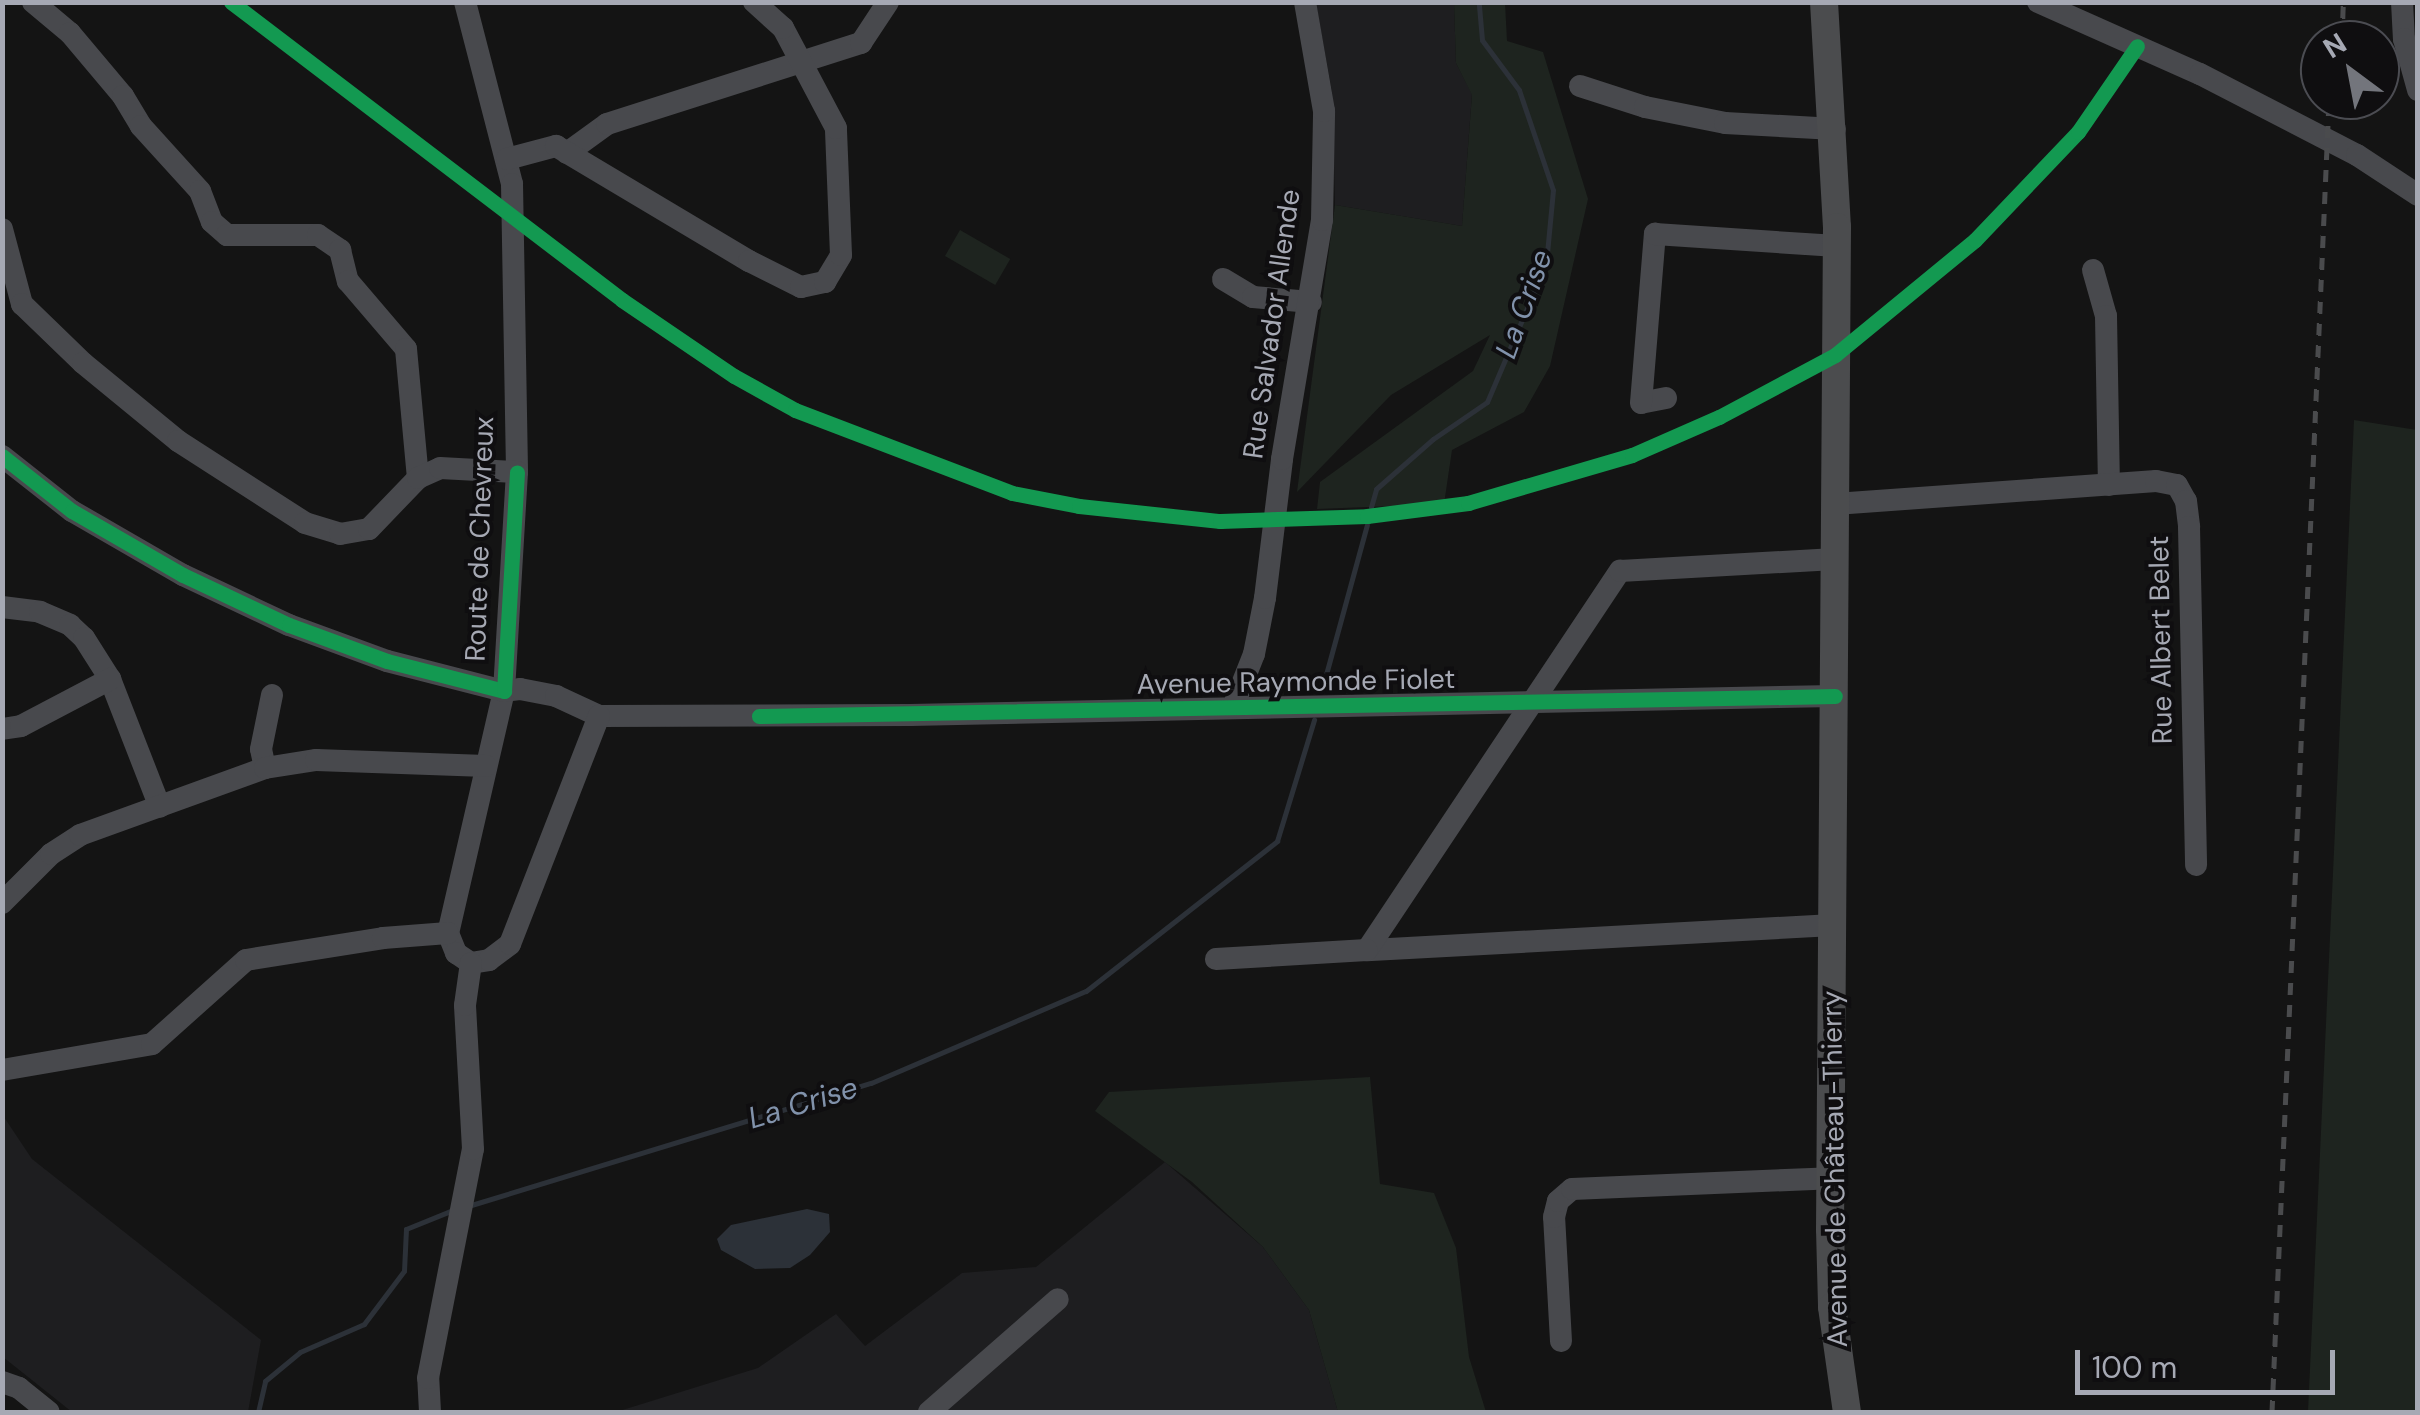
<!DOCTYPE html>
<html>
<head>
<meta charset="utf-8">
<style>
  body { margin:0 }
  #map { position:relative; width:2420px; height:1415px; overflow:hidden; background:#141414; font-family:"DM Sans",sans-serif }
  div>[style] { position:absolute }
  .built>* { inset:0; background:#1e1e20 }
  .green>* { inset:0; background:#1e241f; transform-origin:0 0 }
  .water>* { inset:0; background:#2c3138 }
  .stream>* { height:5px; margin:-2.5px; padding:0 2.5px; transform-origin:2.5px; border-radius:2.5px; background:#2c3138 }
  .minor>* { height:22px; margin:-11px; padding:0 11px; transform-origin:11px; border-radius:11px; background:#48494d }
  .major>* { height:28px; margin:-14px; padding:0 14px; transform-origin:14px; border-radius:14px; background:#4b4c4e }
  .rail>* { height:5px; margin-top:-2.5px; transform-origin:0; background:repeating-linear-gradient(90deg,#4a4b4d 0 12px,transparent 0 22px) }
  .cycleway>* { height:15px; margin:-7.5px; padding:0 7.5px; transform-origin:7.5px; border-radius:7.5px; background:#139951 }
  span { translate:-50% -50%; white-space:nowrap; text-align:center; line-height:1.15; -webkit-text-stroke:8px #0f0e10; paint-order:stroke }
  .street-label { font-size:28px; color:#a6a9b4 }
  .water-label { font-size:30px; color:#8192ab; font-style:italic }
  .frame { position:absolute; inset:0; border:5px solid #a6a9b4; pointer-events:none }
  .north { position:absolute; left:2300px; top:20px; width:100px; height:100px; box-sizing:border-box; background:#0f0e10; border:2px solid #4b4c52; border-radius:50%; rotate:328deg; font-size:28px; font-weight:700; line-height:40px; text-align:center; color:#a6a9b4 }
  .north::after { content:''; display:block; margin:auto; width:35px; height:45px; background:#73757c; clip-path:polygon(50% 0,100% 100%,50% 72%,0 100%) }
  .scale { position:absolute; left:2075px; top:1350px; width:260px; height:45px; box-sizing:border-box; border:5px solid #a6a9b4; border-top:0; padding-left:12px; font-size:30px; line-height:35px; white-space:nowrap; color:#a6a9b4; -webkit-text-stroke:8px #0f0e10; paint-order:stroke }
</style>
</head>
<body>
<div id="map">
  <div class="built">
    <i style="clip-path:polygon(1316px 3px,1454px 3px,1456px 63px,1472px 94px,1462px 226px,1335px 205px,1332px 92px)"></i>
    <i style="clip-path:polygon(2px 1114px,32px 1159px,261px 1340px,248px 1412px,72px 1412px,3px 1357px)"></i>
    <i style="clip-path:polygon(1165px 1162px,1263px 1247px,1309px 1310px,1338px 1412px,616px 1412px,758px 1368px,836px 1314px,865px 1346px,962px 1273px,1036px 1267px)"></i>
  </div>
  <div class="green">
    <i style="clip-path:polygon(1454px 3px,1505px 3px,1507px 41px,1543px 52px,1588px 199px,1550px 366px,1524px 412px,1452px 450px,1444px 504px,1317px 509px,1320px 482px,1473px 371px,1490px 335px,1391px 395px,1297px 492px,1335px 205px,1462px 226px,1472px 95px,1456px 63px)"></i>
    <i style="left:960px;top:230px;width:58px;height:30px;rotate:30deg"></i>
    <i style="clip-path:polygon(2354px 420px,2417px 430px,2417px 1412px,2308px 1412px)"></i>
    <i style="clip-path:polygon(1370px 1077px,1380px 1184px,1434px 1193px,1456px 1248px,1469px 1357px,1486px 1412px,1338px 1412px,1309px 1310px,1263px 1247px,1192px 1182px,1095px 1111px,1109px 1092px)"></i>
  </div>
  <div class="water">
    <i style="clip-path:polygon(807px 1209px,829px 1214px,830px 1232px,810px 1255px,790px 1268px,755px 1269px,721px 1250px,717px 1239px,731px 1225px)"></i>
  </div>
  <div class="stream">
    <i style="left:1371px;top:507px;width:19px;rotate:-74deg"></i>
    <i style="left:1376px;top:489px;width:76px;rotate:-41.3deg"></i>
    <i style="left:1433px;top:439px;width:65px;rotate:-34.4deg"></i>
    <i style="left:1487px;top:402px;width:150px;rotate:-66.9deg"></i>
    <i style="left:1546px;top:264px;width:74px;rotate:-84.6deg"></i>
    <i style="left:1553px;top:190px;width:106px;rotate:-108.8deg"></i>
    <i style="left:1519px;top:90px;width:62px;rotate:-126.5deg"></i>
    <i style="left:1482px;top:40px;width:38px;rotate:-95deg"></i>
    <i style="left:1322px;top:689px;width:170px;rotate:-74.7deg"></i>
    <i style="left:468px;top:1206px;width:421px;rotate:-17deg"></i>
    <i style="left:871px;top:1083px;width:234px;rotate:-23.2deg"></i>
    <i style="left:1086px;top:991px;width:243px;rotate:-38.1deg"></i>
    <i style="left:1277px;top:841px;width:127px;rotate:-73deg"></i>
    <i style="left:258px;top:1412px;width:32px;rotate:-77deg"></i>
    <i style="left:265px;top:1381px;width:45px;rotate:-39.6deg"></i>
    <i style="left:300px;top:1352px;width:70px;rotate:-23.6deg"></i>
    <i style="left:364px;top:1324px;width:66px;rotate:-53deg"></i>
    <i style="left:404px;top:1271px;width:42px;rotate:-87.3deg"></i>
    <i style="left:406px;top:1229px;width:51px;rotate:-22deg"></i>
  </div>
  <div class="minor">
    <i style="left:33px;top:2px;width:48px;rotate:40deg"></i>
    <i style="left:70px;top:33px;width:82px;rotate:49.9deg"></i>
    <i style="left:123px;top:96px;width:35px;rotate:59deg"></i>
    <i style="left:141px;top:126px;width:88px;rotate:47.8deg"></i>
    <i style="left:200px;top:191px;width:33px;rotate:69deg"></i>
    <i style="left:212px;top:222px;width:20px;rotate:41deg"></i>
    <i style="left:227px;top:235px;width:91px"></i>
    <i style="left:318px;top:235px;width:27px;rotate:34deg"></i>
    <i style="left:340px;top:250px;width:32px;rotate:76deg"></i>
    <i style="left:348px;top:281px;width:89px;rotate:49.5deg"></i>
    <i style="left:406px;top:349px;width:130px;rotate:84.7deg"></i>
    <i style="left:465px;top:2px;width:188px;rotate:75.5deg"></i>
    <i style="left:512px;top:184px;width:288px;rotate:89deg"></i>
    <i style="left:517px;top:472px;width:219px;rotate:93.4deg"></i>
    <i style="left:504px;top:691px;width:248px;rotate:103deg"></i>
    <i style="left:448px;top:933px;width:22px;rotate:68deg"></i>
    <i style="left:456px;top:953px;width:18px;rotate:34deg"></i>
    <i style="left:2038px;top:2px;width:177px;rotate:24deg"></i>
    <i style="left:2200px;top:74px;width:177px;rotate:27.3deg"></i>
    <i style="left:2357px;top:155px;width:73px;rotate:33.3deg"></i>
    <i style="left:2402px;top:2px;width:37px;rotate:87deg"></i>
    <i style="left:2404px;top:39px;width:53px;rotate:74.6deg"></i>
    <i style="left:1580px;top:86px;width:68px;rotate:17.9deg"></i>
    <i style="left:1645px;top:107px;width:82px;rotate:11.3deg"></i>
    <i style="left:1725px;top:123px;width:110px;rotate:3.1deg"></i>
    <i style="left:567px;top:153px;width:49px;rotate:-35.9deg"></i>
    <i style="left:607px;top:124px;width:267px;rotate:-17.7deg"></i>
    <i style="left:861px;top:43px;width:49px;rotate:-56.6deg"></i>
    <i style="left:507px;top:159px;width:51px;rotate:-14.9deg"></i>
    <i style="left:556px;top:146px;width:225px;rotate:30.8deg"></i>
    <i style="left:749px;top:261px;width:58px;rotate:26.6deg"></i>
    <i style="left:801px;top:287px;width:25px;rotate:-12deg"></i>
    <i style="left:825px;top:282px;width:31px;rotate:-59deg"></i>
    <i style="left:841px;top:255px;width:127px;rotate:-92.3deg"></i>
    <i style="left:836px;top:128px;width:113px;rotate:-117.9deg"></i>
    <i style="left:783px;top:28px;width:39px;rotate:-138deg"></i>
    <i style="left:2px;top:229px;width:78px;rotate:75.1deg"></i>
    <i style="left:22px;top:304px;width:85px;rotate:44deg"></i>
    <i style="left:83px;top:363px;width:123px;rotate:39.4deg"></i>
    <i style="left:178px;top:441px;width:151px;rotate:32.8deg"></i>
    <i style="left:305px;top:523px;width:37px;rotate:17deg"></i>
    <i style="left:340px;top:534px;width:29px;rotate:-10deg"></i>
    <i style="left:369px;top:529px;width:71px;rotate:-46.1deg"></i>
    <i style="left:418px;top:478px;width:24px;rotate:-24deg"></i>
    <i style="left:440px;top:468px;width:77px;rotate:3deg"></i>
    <i style="left:2093px;top:270px;width:48px;rotate:74.2deg"></i>
    <i style="left:2106px;top:316px;width:169px;rotate:89deg"></i>
    <i style="left:1223px;top:279px;width:35px;rotate:31deg"></i>
    <i style="left:1253px;top:297px;width:58px;rotate:4.9deg"></i>
    <i style="left:1666px;top:398px;width:25px;rotate:169deg"></i>
    <i style="left:1641px;top:403px;width:170px;rotate:-85.3deg"></i>
    <i style="left:1655px;top:234px;width:182px;rotate:3.8deg"></i>
    <i style="left:2px;top:456px;width:89px;rotate:38.2deg"></i>
    <i style="left:72px;top:511px;width:128px;rotate:30deg"></i>
    <i style="left:183px;top:575px;width:117px;rotate:25.3deg"></i>
    <i style="left:289px;top:625px;width:104px;rotate:20.2deg"></i>
    <i style="left:387px;top:661px;width:121px;rotate:14.4deg"></i>
    <i style="left:504px;top:691px;width:16px;rotate:-7deg"></i>
    <i style="left:520px;top:689px;width:37px;rotate:11deg"></i>
    <i style="left:556px;top:696px;width:47px;rotate:24.9deg"></i>
    <i style="left:599px;top:716px;width:311px;rotate:-0.2deg"></i>
    <i style="left:910px;top:715px;width:925px;rotate:-1.18deg"></i>
    <i style="left:1835px;top:504px;width:322px;rotate:-4.1deg"></i>
    <i style="left:2156px;top:481px;width:21px;rotate:11deg"></i>
    <i style="left:2177px;top:485px;width:18px;rotate:61deg"></i>
    <i style="left:2186px;top:501px;width:26px;rotate:83deg"></i>
    <i style="left:2189px;top:527px;width:338px;rotate:88.8deg"></i>
    <i style="left:2px;top:607px;width:38px;rotate:7deg"></i>
    <i style="left:40px;top:612px;width:33px;rotate:23deg"></i>
    <i style="left:70px;top:625px;width:19px;rotate:43deg"></i>
    <i style="left:84px;top:638px;width:49px;rotate:57.6deg"></i>
    <i style="left:110px;top:679px;width:137px;rotate:68.7deg"></i>
    <i style="left:1233px;top:707px;width:57px;rotate:-68.4deg"></i>
    <i style="left:1254px;top:654px;width:57px;rotate:-78.9deg"></i>
    <i style="left:1265px;top:598px;width:140px;rotate:-83deg"></i>
    <i style="left:1282px;top:459px;width:242px;rotate:-80.5deg"></i>
    <i style="left:1322px;top:220px;width:109px;rotate:-88.9deg"></i>
    <i style="left:1324px;top:111px;width:111px;rotate:-99.9deg"></i>
    <i style="left:2px;top:729px;width:19px;rotate:-9deg"></i>
    <i style="left:21px;top:726px;width:101px;rotate:-27.8deg"></i>
    <i style="left:265px;top:768px;width:19px;rotate:-102deg"></i>
    <i style="left:261px;top:749px;width:55px;rotate:-78.5deg"></i>
    <i style="left:2px;top:903px;width:69px;rotate:-45deg"></i>
    <i style="left:51px;top:854px;width:35px;rotate:-33deg"></i>
    <i style="left:80px;top:835px;width:197px;rotate:-19.9deg"></i>
    <i style="left:265px;top:768px;width:52px;rotate:-8.9deg"></i>
    <i style="left:316px;top:760px;width:170px;rotate:2deg"></i>
    <i style="left:1833px;top:925px;width:467px;rotate:176.9deg"></i>
    <i style="left:1367px;top:950px;width:456px;rotate:-56.3deg"></i>
    <i style="left:1620px;top:571px;width:215px;rotate:-3.2deg"></i>
    <i style="left:1216px;top:959px;width:151px;rotate:-3.4deg"></i>
    <i style="left:471px;top:963px;width:18px;rotate:-9deg"></i>
    <i style="left:489px;top:960px;width:26px;rotate:-37deg"></i>
    <i style="left:510px;top:944px;width:245px;rotate:-68.7deg"></i>
    <i style="left:2px;top:1070px;width:152px;rotate:-9.8deg"></i>
    <i style="left:152px;top:1044px;width:126px;rotate:-41.8deg"></i>
    <i style="left:246px;top:960px;width:139px;rotate:-9.1deg"></i>
    <i style="left:383px;top:938px;width:65px;rotate:-4.4deg"></i>
    <i style="left:1561px;top:1341px;width:124px;rotate:-93.2deg"></i>
    <i style="left:1554px;top:1217px;width:16px;rotate:-76deg"></i>
    <i style="left:1558px;top:1201px;width:18px;rotate:-41deg"></i>
    <i style="left:1572px;top:1189px;width:259px;rotate:-2.4deg"></i>
    <i style="left:2px;top:1382px;width:18px;rotate:19deg"></i>
    <i style="left:19px;top:1388px;width:38px;rotate:39deg"></i>
    <i style="left:430px;top:1412px;width:34px;rotate:-93deg"></i>
    <i style="left:428px;top:1378px;width:233px;rotate:-78.9deg"></i>
    <i style="left:473px;top:1149px;width:144px;rotate:-93.2deg"></i>
    <i style="left:465px;top:1005px;width:42px;rotate:-81.9deg"></i>
    <i style="left:929px;top:1412px;width:171px;rotate:-41.2deg"></i>
  </div>
  <div class="major">
    <i style="left:1824px;top:2px;width:225px;rotate:86.7deg"></i>
    <i style="left:1837px;top:227px;width:1002px;rotate:90.4deg"></i>
    <i style="left:1830px;top:1229px;width:78px;rotate:88.5deg"></i>
    <i style="left:1832px;top:1307px;width:106px;rotate:81.9deg"></i>
  </div>
  <div class="rail">
    <i style="left:2342px;top:40px;width:38px;rotate:-88deg"></i>
    <i style="left:2272px;top:1412px;width:1313px;rotate:-87.51deg"></i>
  </div>
  <div class="cycleway">
    <i style="left:231px;top:2px;width:492px;rotate:37.3deg"></i>
    <i style="left:622px;top:300px;width:135px;rotate:34.2deg"></i>
    <i style="left:734px;top:376px;width:70px;rotate:29.1deg"></i>
    <i style="left:795px;top:410px;width:232px;rotate:20.9deg"></i>
    <i style="left:1012px;top:493px;width:68px;rotate:11deg"></i>
    <i style="left:1079px;top:506px;width:142px;rotate:6.1deg"></i>
    <i style="left:1220px;top:521px;width:147px;rotate:-1.9deg"></i>
    <i style="left:1367px;top:516px;width:102px;rotate:-7.3deg"></i>
    <i style="left:1468px;top:503px;width:171px;rotate:-16.3deg"></i>
    <i style="left:1632px;top:455px;width:95px;rotate:-23.6deg"></i>
    <i style="left:1719px;top:417px;width:132px;rotate:-28.1deg"></i>
    <i style="left:1835px;top:355px;width:181px;rotate:-39.4deg"></i>
    <i style="left:1975px;top:240px;width:149px;rotate:-46.4deg"></i>
    <i style="left:2078px;top:132px;width:104px;rotate:-55.5deg"></i>
    <i style="left:2px;top:456px;width:89px;rotate:38.2deg"></i>
    <i style="left:72px;top:511px;width:128px;rotate:30deg"></i>
    <i style="left:183px;top:575px;width:117px;rotate:25.3deg"></i>
    <i style="left:289px;top:625px;width:104px;rotate:20.2deg"></i>
    <i style="left:387px;top:661px;width:121px;rotate:14.4deg"></i>
    <i style="left:504px;top:691px;width:219px;rotate:-86.6deg"></i>
    <i style="left:759px;top:716px;width:1076px;rotate:-1.06deg"></i>
  </div>
  <div class="street-label">
    <span style="left:1272px;top:324px;rotate:-82deg">Rue Salvador Allende</span>
    <span style="left:480px;top:539px;rotate:-88deg">Route de Chevreux</span>
    <span style="left:2161px;top:640px;rotate:-91deg">Rue Albert Belet</span>
    <span style="left:1296px;top:682px;rotate:-1deg">Avenue Raymonde Fiolet</span>
    <span style="left:1835px;top:1169px;rotate:-91deg">Avenue de Château-Thierry</span>
  </div>
  <div class="water-label">
    <span style="left:1524px;top:304px;rotate:-70deg">La Crise</span>
    <span style="left:803px;top:1103px;rotate:-17deg">La Crise</span>
  </div>
  <div class="frame"></div>
  <div class="north">N</div>
  <div class="scale">100 m</div>
</div>
</body>
</html>
